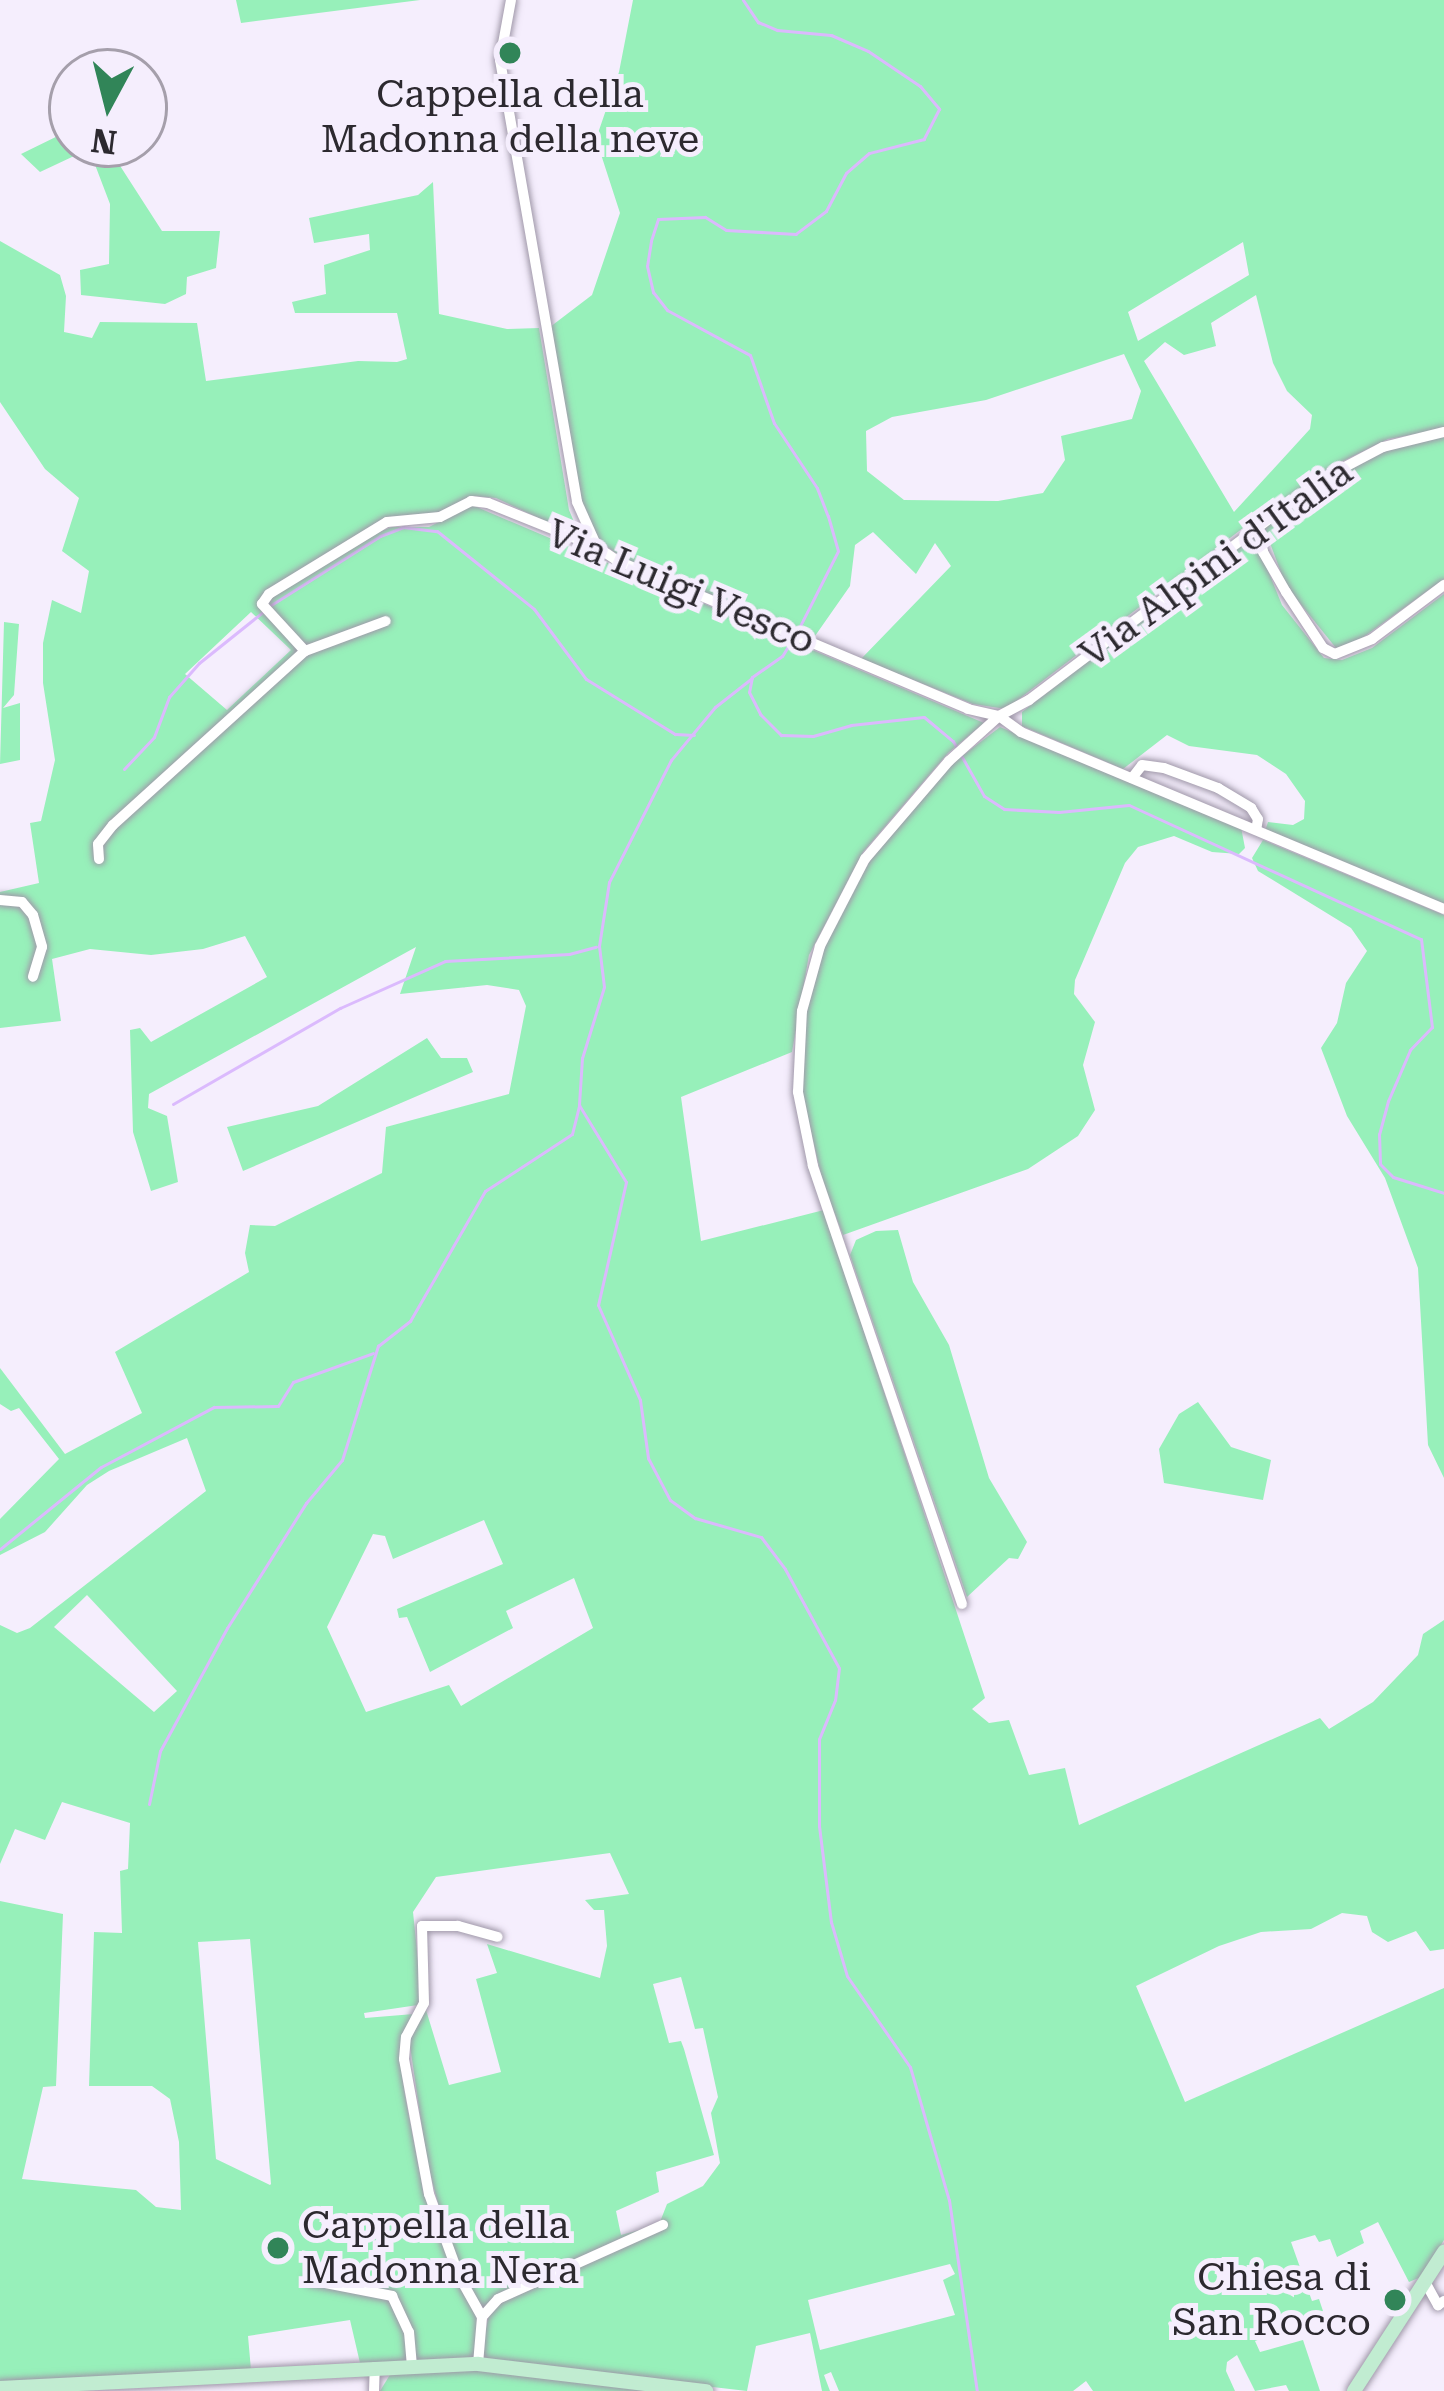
<!DOCTYPE html>
<html>
<head>
<meta charset="utf-8">
<style>
  body { margin:0 }
  #map { position:relative; width:1444px; height:2391px; overflow:hidden; background:#f5eefd; font-family:"Roboto Serif",serif }
  div>[style] { position:absolute }
  .green>* { inset:0; background:#97f0ba }
  .stream>* { height:3px; margin:-1.5px; padding:0 1.5px; transform-origin:1.5px; border-radius:1.5px; background:#dbbafd }
  .roads { filter:drop-shadow(0 0 3px #a098a9) drop-shadow(0 0 3px #a098a9) }
  .minor>* { height:10px; margin:-5px; padding:0 5px; transform-origin:5px; border-radius:5px; background:#fff }
  .major>* { height:14px; margin:-7px; padding:0 7px; transform-origin:7px; border-radius:7px; background:#c1ecd1 }
  .dots>* { width:33px; height:33px; translate:-50% -50%; box-sizing:border-box; border:6px solid #f5eefd; border-radius:50% }
  span { translate:-50% -50%; white-space:nowrap; text-align:center; line-height:1.15; -webkit-text-stroke:10px #f5eefd; paint-order:stroke }
  .poi-label { font-size:39px; color:#2c292f }
  .left { translate:0 -50%; text-align:left }
  .right { translate:-100% -50%; text-align:right }
  .street-label { font-size:39px; color:#2c292f }
  .north { position:absolute; left:48px; top:48px; width:120px; height:120px; box-sizing:border-box; background:#f5eefd; border:3px solid #a59fab; border-radius:50%; rotate:187deg; font-size:33px; font-weight:700; line-height:48px; text-align:center; color:#2c292f }
  .north::after { content:''; display:block; margin:auto; width:42px; height:54px; background:#318558; clip-path:polygon(50% 0,100% 100%,50% 72%,0 100%) }
</style>
</head>
<body>
<div id="map">
  <div class="green">
    <i style="clip-path:polygon(236px 0,420px 0,241px 23px)"></i>
    <i style="clip-path:polygon(evenodd,633px 0,1444px 0,1444px 429px,1388px 439px,1341px 462px,1247px 525px,1006px 709px,973px 704px,861px 659px,951px 566px,935px 543px,916px 574px,873px 532px,855px 545px,850px 586px,815px 636px,627px 561px,599px 541px,581px 500px,550px 327px,592px 295px,620px 213px,596px 139px,619px 72px,633px 0,1243px 242px,1249px 275px,1138px 341px,1128px 312px,1243px 242px,633px 0,1256px 295px,1273px 363px,1287px 391px,1312px 415px,1310px 429px,1234px 512px,1144px 361px,1165px 342px,1184px 355px,1216px 346px,1211px 323px,1256px 295px,633px 0,1124px 354px,1141px 391px,1132px 419px,1061px 436px,1065px 460px,1043px 493px,998px 501px,904px 500px,867px 471px,866px 431px,892px 417px,986px 400px,1124px 354px)"></i>
    <i style="clip-path:polygon(72px 76px,72px 144px,106px 144px,162px 231px,220px 231px,216px 268px,187px 277px,186px 294px,165px 304px,81px 295px,80px 270px,109px 264px,110px 204px,89px 149px,40px 172px,21px 154px,70px 130px,54px 90px)"></i>
    <i style="clip-path:polygon(evenodd,433px 182px,439px 314px,507px 329px,539px 328px,569px 510px,581px 538px,496px 498px,473px 496px,434px 515px,381px 520px,261px 599px,371px 535px,392px 527px,429px 527px,472px 505px,984px 723px,948px 753px,863px 852px,809px 955px,792px 1052px,681px 1097px,701px 1241px,824px 1210px,985px 1698px,972px 1709px,989px 1723px,1009px 1720px,1029px 1775px,1065px 1768px,1079px 1825px,1320px 1718px,1329px 1729px,1373px 1702px,1418px 1655px,1423px 1634px,1444px 1620px,1444px 1949px,1430px 1951px,1416px 1931px,1388px 1942px,1372px 1932px,1367px 1916px,1342px 1913px,1311px 1929px,1261px 1932px,1219px 1946px,1136px 1986px,1185px 2102px,1444px 1988px,1444px 2240px,1421px 2277px,1409px 2282px,1378px 2222px,1360px 2231px,1364px 2243px,1337px 2257px,1330px 2239px,1319px 2242px,1315px 2235px,1291px 2242px,1312px 2301px,1319px 2299px,1323px 2311px,1280px 2324px,1281px 2331px,1255px 2341px,1260px 2352px,1303px 2340px,1320px 2391px,1289px 2391px,1286px 2385px,1255px 2391px,1237px 2355px,1227px 2362px,1226px 2371px,1235px 2391px,1093px 2391px,1086px 2381px,1073px 2391px,839px 2391px,831px 2372px,824px 2375px,830px 2391px,822px 2391px,810px 2333px,756px 2346px,747px 2391px,480px 2360px,490px 2308px,667px 2225px,660px 2222px,667px 2204px,703px 2186px,720px 2163px,711px 2113px,718px 2097px,703px 2028px,695px 2029px,681px 1977px,653px 1984px,669px 2043px,681px 2041px,684px 2049px,714px 2155px,656px 2172px,659px 2192px,616px 2211px,621px 2235px,654px 2226px,498px 2297px,481px 2312px,450px 2248px,427px 2162px,409px 2039px,426px 2010px,449px 2085px,501px 2072px,476px 1979px,497px 1973px,487px 1944px,600px 1978px,607px 1946px,604px 1910px,594px 1910px,585px 1900px,629px 1894px,610px 1853px,436px 1877px,413px 1912px,422px 1999px,418px 2005px,364px 2013px,365px 2018px,414px 2014px,400px 2056px,405px 2095px,424px 2195px,478px 2320px,474px 2359px,360px 2363px,350px 2320px,248px 2336px,251px 2370px,0 2384px,0 1901px,63px 1914px,56px 2086px,43px 2087px,22px 2179px,136px 2190px,156px 2207px,181px 2210px,179px 2142px,170px 2099px,152px 2086px,89px 2086px,94px 1932px,122px 1933px,120px 1871px,128px 1869px,130px 1823px,62px 1802px,45px 1840px,15px 1829px,0 1864px,0 1625px,17px 1633px,30px 1628px,206px 1491px,187px 1438px,109px 1471px,87px 1485px,45px 1532px,0 1555px,0 1519px,59px 1459px,19px 1408px,11px 1411px,0 1404px,0 1368px,65px 1454px,142px 1413px,115px 1352px,249px 1272px,245px 1253px,250px 1225px,275px 1226px,382px 1173px,386px 1127px,509px 1094px,526px 1006px,519px 990px,487px 985px,400px 994px,416px 947px,149px 1094px,148px 1108px,167px 1116px,178px 1182px,151px 1191px,133px 1132px,130px 1030px,140px 1028px,151px 1042px,267px 977px,245px 936px,203px 949px,151px 955px,90px 949px,52px 959px,61px 1021px,0 1028px,0 892px,39px 883px,30px 823px,41px 821px,55px 760px,43px 683px,43px 643px,52px 600px,81px 613px,89px 571px,62px 551px,79px 498px,45px 469px,0 402px,0 241px,60px 275px,66px 296px,64px 332px,92px 338px,100px 322px,197px 323px,206px 381px,358px 361px,397px 362px,407px 359px,397px 313px,295px 313px,292px 302px,326px 294px,324px 265px,370px 250px,369px 234px,314px 243px,309px 218px,418px 195px,433px 182px,251px 612px,291px 650px,227px 710px,185px 674px,251px 612px,433px 182px,484px 1520px,503px 1564px,397px 1609px,399px 1618px,407px 1617px,430px 1672px,513px 1628px,506px 1611px,574px 1578px,593px 1628px,461px 1706px,449px 1685px,366px 1712px,327px 1627px,373px 1534px,385px 1536px,393px 1559px,484px 1520px,433px 182px,87px 1595px,177px 1691px,154px 1712px,54px 1627px,87px 1595px,433px 182px,250px 1939px,271px 2184px,270px 2185px,216px 2159px,198px 1942px,250px 1939px,433px 182px,950px 2264px,955px 2274px,943px 2280px,955px 2315px,820px 2350px,808px 2300px,950px 2264px)"></i>
    <i style="clip-path:polygon(1425px 437px,1444px 437px,1444px 579px,1351px 646px,1336px 648px,1286px 586px,1264px 527px,1348px 465px)"></i>
    <i style="clip-path:polygon(1253px 534px,1282px 605px,1324px 658px,1342px 660px,1372px 648px,1444px 594px,1444px 904px,1265px 831px,1268px 822px,1293px 825px,1304px 819px,1305px 801px,1286px 774px,1257px 755px,1189px 746px,1167px 735px,1123px 769px,1022px 726px,1022px 712px)"></i>
    <i style="clip-path:polygon(4px 622px,19px 624px,14px 695px,3px 708px,20px 703px,20px 760px,0 764px)"></i>
    <i style="clip-path:polygon(1000px 727px,1241px 827px,1245px 848px,1239px 854px,1212px 852px,1174px 836px,1138px 847px,1125px 863px,1075px 980px,1074px 994px,1095px 1022px,1083px 1065px,1095px 1110px,1078px 1136px,1028px 1169px,843px 1235px,823px 1183px,801px 1089px,805px 1016px,822px 947px,871px 859px,953px 763px)"></i>
    <i style="clip-path:polygon(1263px 840px,1444px 915px,1444px 1478px,1428px 1445px,1418px 1268px,1385px 1178px,1347px 1116px,1321px 1048px,1337px 1023px,1346px 983px,1367px 951px,1351px 928px,1258px 871px,1252px 858px)"></i>
    <i style="clip-path:polygon(427px 1038px,441px 1058px,467px 1058px,473px 1072px,243px 1171px,227px 1127px,318px 1106px)"></i>
    <i style="clip-path:polygon(898px 1230px,913px 1282px,949px 1345px,989px 1478px,1027px 1542px,1018px 1559px,1009px 1558px,967px 1597px,850px 1255px,856px 1240px,876px 1231px)"></i>
    <i style="clip-path:polygon(1198px 1402px,1231px 1447px,1271px 1460px,1263px 1500px,1164px 1483px,1159px 1449px,1179px 1414px)"></i>
    <i style="clip-path:polygon(477px 2368px,654px 2391px,380px 2391px,391px 2373px)"></i>
  </div>
  <div class="stream">
    <i style="left:743px;top:0;width:27px;rotate:56deg"></i>
    <i style="left:758px;top:22px;width:21px;rotate:23deg"></i>
    <i style="left:777px;top:30px;width:54px;rotate:5.3deg"></i>
    <i style="left:831px;top:35px;width:40px;rotate:23.4deg"></i>
    <i style="left:868px;top:51px;width:63px;rotate:33.9deg"></i>
    <i style="left:920px;top:86px;width:30px;rotate:50deg"></i>
    <i style="left:939px;top:109px;width:34px;rotate:117deg"></i>
    <i style="left:924px;top:139px;width:57px;rotate:165.7deg"></i>
    <i style="left:869px;top:153px;width:30px;rotate:139deg"></i>
    <i style="left:846px;top:173px;width:43px;rotate:117.8deg"></i>
    <i style="left:826px;top:211px;width:38px;rotate:143deg"></i>
    <i style="left:796px;top:234px;width:70px;rotate:-176.7deg"></i>
    <i style="left:726px;top:230px;width:25px;rotate:-148deg"></i>
    <i style="left:705px;top:217px;width:47px;rotate:177.6deg"></i>
    <i style="left:658px;top:219px;width:23px;rotate:108deg"></i>
    <i style="left:651px;top:241px;width:25px;rotate:99deg"></i>
    <i style="left:647px;top:266px;width:27px;rotate:77deg"></i>
    <i style="left:653px;top:292px;width:23px;rotate:52deg"></i>
    <i style="left:667px;top:310px;width:94px;rotate:28.5deg"></i>
    <i style="left:750px;top:355px;width:72px;rotate:70.6deg"></i>
    <i style="left:774px;top:423px;width:78px;rotate:56.5deg"></i>
    <i style="left:817px;top:488px;width:30px;rotate:69deg"></i>
    <i style="left:828px;top:516px;width:36px;rotate:74deg"></i>
    <i style="left:838px;top:551px;width:89px;rotate:116.9deg"></i>
    <i style="left:271px;top:605px;width:129px;rotate:-32.3deg"></i>
    <i style="left:380px;top:536px;width:25px;rotate:-21deg"></i>
    <i style="left:403px;top:527px;width:34px;rotate:7deg"></i>
    <i style="left:437px;top:531px;width:124px;rotate:38.8deg"></i>
    <i style="left:534px;top:609px;width:87px;rotate:53.4deg"></i>
    <i style="left:586px;top:679px;width:105px;rotate:31.7deg"></i>
    <i style="left:675px;top:734px;width:19px;rotate:3deg"></i>
    <i style="left:793px;top:638px;width:21px;rotate:121deg"></i>
    <i style="left:782px;top:656px;width:37px;rotate:145deg"></i>
    <i style="left:752px;top:677px;width:15px;rotate:101deg"></i>
    <i style="left:749px;top:692px;width:25px;rotate:63deg"></i>
    <i style="left:760px;top:714px;width:30px;rotate:45deg"></i>
    <i style="left:781px;top:735px;width:32px;rotate:2deg"></i>
    <i style="left:813px;top:736px;width:40px;rotate:-16deg"></i>
    <i style="left:851px;top:725px;width:73px;rotate:-6.3deg"></i>
    <i style="left:924px;top:717px;width:38px;rotate:40deg"></i>
    <i style="left:953px;top:741px;width:63px;rotate:60.6deg"></i>
    <i style="left:984px;top:796px;width:24px;rotate:33deg"></i>
    <i style="left:1004px;top:809px;width:55px;rotate:3.1deg"></i>
    <i style="left:1059px;top:812px;width:70px;rotate:-5.7deg"></i>
    <i style="left:1129px;top:805px;width:321px;rotate:24.7deg"></i>
    <i style="left:1421px;top:939px;width:89px;rotate:82.9deg"></i>
    <i style="left:1432px;top:1027px;width:32px;rotate:134deg"></i>
    <i style="left:1410px;top:1050px;width:56px;rotate:113.3deg"></i>
    <i style="left:1388px;top:1101px;width:34px;rotate:105deg"></i>
    <i style="left:1379px;top:1134px;width:30px;rotate:88deg"></i>
    <i style="left:1380px;top:1164px;width:18px;rotate:45deg"></i>
    <i style="left:1393px;top:1177px;width:53px;rotate:17.4deg"></i>
    <i style="left:752px;top:678px;width:47px;rotate:141.9deg"></i>
    <i style="left:715px;top:707px;width:69px;rotate:129.7deg"></i>
    <i style="left:671px;top:760px;width:137px;rotate:116.9deg"></i>
    <i style="left:609px;top:882px;width:65px;rotate:98.9deg"></i>
    <i style="left:599px;top:946px;width:41px;rotate:83deg"></i>
    <i style="left:604px;top:987px;width:74px;rotate:107.2deg"></i>
    <i style="left:582px;top:1058px;width:47px;rotate:93.7deg"></i>
    <i style="left:579px;top:1105px;width:90px;rotate:58.6deg"></i>
    <i style="left:626px;top:1182px;width:126px;rotate:102.8deg"></i>
    <i style="left:598px;top:1305px;width:104px;rotate:66.1deg"></i>
    <i style="left:640px;top:1400px;width:59px;rotate:82.1deg"></i>
    <i style="left:648px;top:1458px;width:47px;rotate:62.4deg"></i>
    <i style="left:670px;top:1500px;width:31px;rotate:36deg"></i>
    <i style="left:695px;top:1518px;width:69px;rotate:16.1deg"></i>
    <i style="left:761px;top:1537px;width:40px;rotate:53deg"></i>
    <i style="left:785px;top:1569px;width:113px;rotate:61.4deg"></i>
    <i style="left:839px;top:1668px;width:32px;rotate:97deg"></i>
    <i style="left:835px;top:1700px;width:42px;rotate:112.3deg"></i>
    <i style="left:819px;top:1739px;width:87px;rotate:90deg"></i>
    <i style="left:819px;top:1826px;width:97px;rotate:82.9deg"></i>
    <i style="left:831px;top:1922px;width:56px;rotate:73.5deg"></i>
    <i style="left:847px;top:1976px;width:111px;rotate:55.3deg"></i>
    <i style="left:910px;top:2067px;width:139px;rotate:73.7deg"></i>
    <i style="left:949px;top:2200px;width:193px;rotate:81.7deg"></i>
    <i style="left:124px;top:769px;width:44px;rotate:-46.8deg"></i>
    <i style="left:154px;top:737px;width:43px;rotate:-69.4deg"></i>
    <i style="left:169px;top:697px;width:45px;rotate:-48.6deg"></i>
    <i style="left:199px;top:663px;width:83px;rotate:-38.7deg"></i>
    <i style="left:173px;top:1104px;width:193px;rotate:-29.9deg"></i>
    <i style="left:340px;top:1008px;width:115px;rotate:-24.1deg"></i>
    <i style="left:445px;top:961px;width:124px;rotate:-3.2deg"></i>
    <i style="left:569px;top:954px;width:28px;rotate:-15deg"></i>
    <i style="left:0;top:1549px;width:130px;rotate:-39.1deg"></i>
    <i style="left:101px;top:1467px;width:128px;rotate:-28deg"></i>
    <i style="left:214px;top:1407px;width:64px;rotate:-0.9deg"></i>
    <i style="left:278px;top:1406px;width:28px;rotate:-58deg"></i>
    <i style="left:293px;top:1382px;width:85px;rotate:-19.9deg"></i>
    <i style="left:149px;top:1804px;width:54px;rotate:-78.3deg"></i>
    <i style="left:160px;top:1751px;width:140px;rotate:-61.4deg"></i>
    <i style="left:227px;top:1628px;width:148px;rotate:-57.7deg"></i>
    <i style="left:306px;top:1503px;width:56px;rotate:-50.1deg"></i>
    <i style="left:342px;top:1460px;width:120px;rotate:-72.5deg"></i>
    <i style="left:378px;top:1346px;width:41px;rotate:-38deg"></i>
    <i style="left:410px;top:1321px;width:150px;rotate:-60deg"></i>
    <i style="left:485px;top:1191px;width:104px;rotate:-33.2deg"></i>
    <i style="left:572px;top:1134px;width:30px;rotate:-76deg"></i>
  </div>
  <div class="roads">
    <div class="minor">
      <i style="left:511px;top:0;width:61px;rotate:100.4deg"></i>
      <i style="left:500px;top:60px;width:449px;rotate:80.1deg"></i>
      <i style="left:577px;top:502px;width:49px;rotate:66deg"></i>
      <i style="left:1257px;top:525px;width:28px;rotate:77deg"></i>
      <i style="left:1263px;top:552px;width:46px;rotate:60.1deg"></i>
      <i style="left:1286px;top:592px;width:67px;rotate:56.5deg"></i>
      <i style="left:1323px;top:648px;width:13px;rotate:27deg"></i>
      <i style="left:1335px;top:654px;width:40px;rotate:-22deg"></i>
      <i style="left:1372px;top:639px;width:90px;rotate:-36.9deg"></i>
      <i style="left:305px;top:651px;width:86px;rotate:-20.3deg"></i>
      <i style="left:1132px;top:778px;width:16px;rotate:-52deg"></i>
      <i style="left:1142px;top:765px;width:22px;rotate:8deg"></i>
      <i style="left:1164px;top:768px;width:58px;rotate:20.3deg"></i>
      <i style="left:1218px;top:788px;width:39px;rotate:31deg"></i>
      <i style="left:1251px;top:808px;width:13px;rotate:58deg"></i>
      <i style="left:1258px;top:819px;width:11px;rotate:100deg"></i>
      <i style="left:99px;top:859px;width:15px;rotate:-94deg"></i>
      <i style="left:98px;top:844px;width:24px;rotate:-52deg"></i>
      <i style="left:113px;top:825px;width:259px;rotate:-42.2deg"></i>
      <i style="left:305px;top:651px;width:64px;rotate:-132.5deg"></i>
      <i style="left:262px;top:604px;width:12px;rotate:-55deg"></i>
      <i style="left:269px;top:594px;width:138px;rotate:-31.4deg"></i>
      <i style="left:387px;top:522px;width:53px;rotate:-5.4deg"></i>
      <i style="left:440px;top:517px;width:35px;rotate:-27deg"></i>
      <i style="left:471px;top:501px;width:17px;rotate:7deg"></i>
      <i style="left:488px;top:503px;width:118px;rotate:22deg"></i>
      <i style="left:597px;top:547px;width:23px;rotate:34deg"></i>
      <i style="left:616px;top:560px;width:382px;rotate:22.9deg"></i>
      <i style="left:968px;top:709px;width:32px;rotate:13deg"></i>
      <i style="left:999px;top:716px;width:27px;rotate:36deg"></i>
      <i style="left:1021px;top:732px;width:459px;rotate:22.7deg"></i>
      <i style="left:0;top:900px;width:22px;rotate:5deg"></i>
      <i style="left:22px;top:902px;width:17px;rotate:50deg"></i>
      <i style="left:33px;top:915px;width:33px;rotate:74deg"></i>
      <i style="left:42px;top:947px;width:31px;rotate:107deg"></i>
      <i style="left:962px;top:1604px;width:463px;rotate:-108.8deg"></i>
      <i style="left:813px;top:1166px;width:76px;rotate:-101.5deg"></i>
      <i style="left:798px;top:1092px;width:81px;rotate:-87.2deg"></i>
      <i style="left:802px;top:1011px;width:67px;rotate:-74.5deg"></i>
      <i style="left:820px;top:946px;width:98px;rotate:-62.7deg"></i>
      <i style="left:865px;top:859px;width:129px;rotate:-49.4deg"></i>
      <i style="left:949px;top:761px;width:67px;rotate:-42deg"></i>
      <i style="left:999px;top:716px;width:34px;rotate:-28deg"></i>
      <i style="left:1029px;top:700px;width:367px;rotate:-37deg"></i>
      <i style="left:1322px;top:479px;width:69px;rotate:-27.7deg"></i>
      <i style="left:1383px;top:447px;width:63px;rotate:-13.8deg"></i>
      <i style="left:310px;top:2280px;width:84px;rotate:11deg"></i>
      <i style="left:392px;top:2296px;width:40px;rotate:65deg"></i>
      <i style="left:409px;top:2332px;width:33px;rotate:85deg"></i>
      <i style="left:1424px;top:2280px;width:29px;rotate:61deg"></i>
      <i style="left:1438px;top:2305px;width:7px;rotate:-34deg"></i>
      <i style="left:482px;top:2317px;width:24px;rotate:-48deg"></i>
      <i style="left:498px;top:2299px;width:181px;rotate:-24.2deg"></i>
      <i style="left:478px;top:2364px;width:47px;rotate:-85.1deg"></i>
      <i style="left:482px;top:2317px;width:47px;rotate:-119.3deg"></i>
      <i style="left:459px;top:2276px;width:87px;rotate:-110.1deg"></i>
      <i style="left:429px;top:2194px;width:137px;rotate:-100.5deg"></i>
      <i style="left:404px;top:2059px;width:22px;rotate:-85deg"></i>
      <i style="left:406px;top:2037px;width:38px;rotate:-62deg"></i>
      <i style="left:424px;top:2003px;width:77px;rotate:-91.5deg"></i>
      <i style="left:422px;top:1926px;width:36px"></i>
      <i style="left:458px;top:1926px;width:41px;rotate:15.4deg"></i>
      <i style="left:374px;top:2391px;width:24px;rotate:-88deg"></i>
    </div>
    <div class="major">
      <i style="left:0;top:2388px;width:479px;rotate:-2.9deg"></i>
      <i style="left:478px;top:2364px;width:230px;rotate:6.8deg"></i>
      <i style="left:1354px;top:2391px;width:166px;rotate:-57.1deg"></i>
    </div>
  </div>
  <div class="dots">
    <i style="left:510px;top:53px;background:#318558"></i>
    <i style="left:278px;top:2248px;background:#318558"></i>
    <i style="left:1395px;top:2300px;background:#318558"></i>
  </div>
  <div class="poi-label">
    <span style="left:510px;top:117px">Cappella della<br>Madonna della neve</span>
    <span class="left" style="left:302px;top:2248px">Cappella della<br>Madonna Nera</span>
    <span class="right" style="left:1371px;top:2300px">Chiesa di<br>San Rocco</span>
  </div>
  <div class="street-label">
    <span style="left:1216px;top:563px;rotate:-36deg">Via Alpini d'Italia</span>
    <span style="left:681px;top:587px;rotate:23deg">Via Luigi Vesco</span>
  </div>
  <div class="north">N</div>
</div>
</body>
</html>
